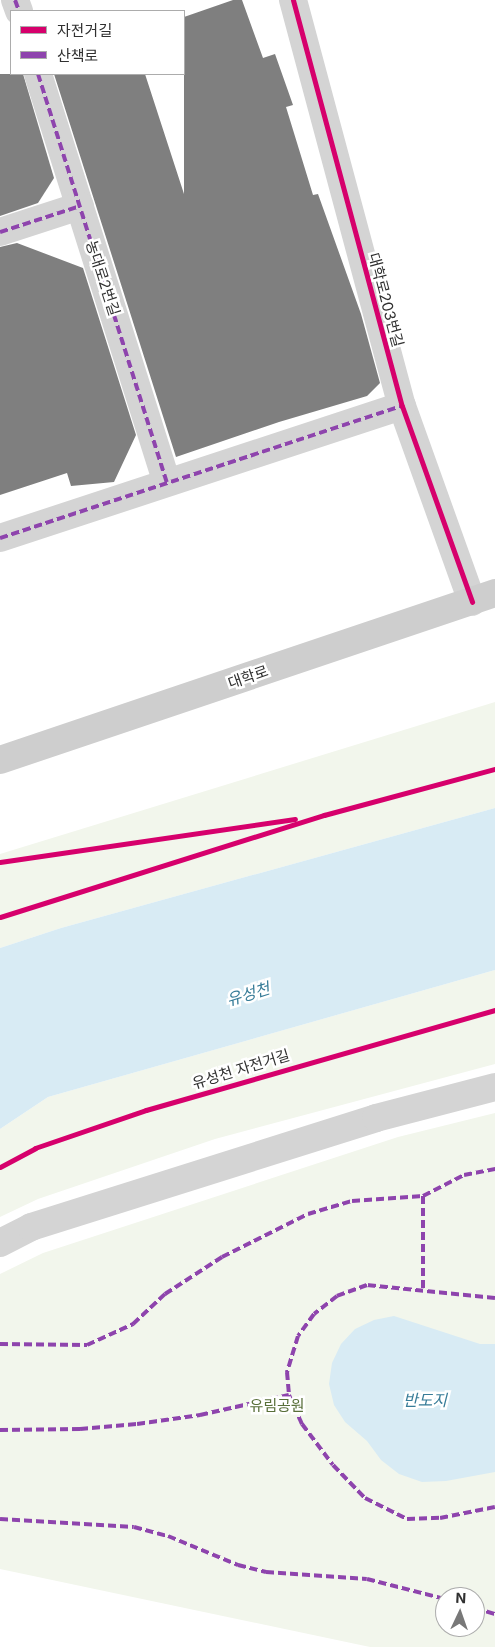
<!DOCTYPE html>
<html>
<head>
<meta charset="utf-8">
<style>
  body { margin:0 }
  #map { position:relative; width:495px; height:1647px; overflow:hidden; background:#fff; font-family:Inter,"Noto Sans KR",sans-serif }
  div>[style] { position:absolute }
  .green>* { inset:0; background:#f2f6ec }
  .water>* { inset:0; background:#d8ebf4 }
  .building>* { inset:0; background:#7f7f7f }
  .street>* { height:28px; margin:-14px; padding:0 14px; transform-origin:14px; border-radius:14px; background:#d4d4d4 }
  .secondary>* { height:28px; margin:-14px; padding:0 14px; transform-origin:14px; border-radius:14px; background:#cecece }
  .quiet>* { height:4px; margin-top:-2px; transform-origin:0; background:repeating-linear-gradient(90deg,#8e44ad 0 8px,transparent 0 12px) }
  .cycleway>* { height:5px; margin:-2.5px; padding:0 2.5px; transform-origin:2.5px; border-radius:2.5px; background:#d6006c }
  span { translate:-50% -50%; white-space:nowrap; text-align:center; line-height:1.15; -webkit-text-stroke:5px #fff; paint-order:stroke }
  .street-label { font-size:15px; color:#303030 }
  .park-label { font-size:15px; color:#586f39 }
  .water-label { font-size:16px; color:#377c98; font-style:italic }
  .legend { position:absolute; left:10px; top:10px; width:175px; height:65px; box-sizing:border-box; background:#fff; border:1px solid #acacac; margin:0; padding:6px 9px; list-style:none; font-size:15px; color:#303030 }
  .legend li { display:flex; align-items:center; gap:10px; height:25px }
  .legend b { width:25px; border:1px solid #acacac }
  .north { position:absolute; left:435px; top:1587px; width:50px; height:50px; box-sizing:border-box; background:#fff; border:1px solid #acacac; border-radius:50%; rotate:3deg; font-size:14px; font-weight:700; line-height:20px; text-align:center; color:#303030 }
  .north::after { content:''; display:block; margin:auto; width:18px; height:22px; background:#787878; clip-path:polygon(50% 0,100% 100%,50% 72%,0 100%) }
</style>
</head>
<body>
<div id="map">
  <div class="green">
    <i style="clip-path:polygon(495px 702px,495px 808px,61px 928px,0 948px,0 854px)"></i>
    <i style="clip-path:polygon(495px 970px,495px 1064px,215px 1139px,38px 1199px,0 1217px,0 1129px,48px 1097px)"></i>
    <i style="clip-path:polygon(evenodd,495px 1113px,495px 1647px,370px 1647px,0 1569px,0 1274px,43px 1253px,398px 1137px,495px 1113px,445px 1597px,475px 1597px,475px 1627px,445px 1627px,445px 1597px)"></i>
  </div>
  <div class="water">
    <i style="clip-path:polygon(495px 808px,495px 970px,48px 1097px,0 1129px,0 948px,61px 928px)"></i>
    <i style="clip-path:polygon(394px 1316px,480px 1344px,495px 1344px,495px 1472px,446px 1481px,422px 1482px,399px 1474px,381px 1460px,367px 1441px,345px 1422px,334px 1405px,329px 1384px,332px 1363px,341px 1344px,355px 1329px,374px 1320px)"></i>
  </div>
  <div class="building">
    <i style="clip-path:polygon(233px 0,242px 0,263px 58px,275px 54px,293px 105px,286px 107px,313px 195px,318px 194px,361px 314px,380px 383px,367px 396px,279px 422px,176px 457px,54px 74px,145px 74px,184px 194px,184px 17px)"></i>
    <i style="clip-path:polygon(0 74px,23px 74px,54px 178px,38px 203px,0 216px)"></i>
    <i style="clip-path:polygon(17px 243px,83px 268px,136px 435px,114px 482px,71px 486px,67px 473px,0 495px,0 247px)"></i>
  </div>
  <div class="street">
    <i style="left:15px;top:0;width:12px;rotate:70deg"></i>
    <i style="left:293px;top:0;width:420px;rotate:75deg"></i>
    <i style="left:402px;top:406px;width:208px;rotate:70.3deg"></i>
    <i style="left:38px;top:74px;width:428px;rotate:72.5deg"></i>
    <i style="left:0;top:232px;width:84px;rotate:-18deg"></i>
    <i style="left:0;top:538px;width:423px;rotate:-18.2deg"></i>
    <i style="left:0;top:1243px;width:35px;rotate:-27deg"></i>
    <i style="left:31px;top:1227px;width:362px;rotate:-17.5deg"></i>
    <i style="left:376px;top:1118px;width:123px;rotate:-14.6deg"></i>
  </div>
  <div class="secondary">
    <i style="left:0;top:760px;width:522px;rotate:-18.64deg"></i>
  </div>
  <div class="quiet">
    <i style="left:15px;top:0;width:12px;rotate:70deg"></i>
    <i style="left:38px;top:74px;width:428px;rotate:72.5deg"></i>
    <i style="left:0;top:232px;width:84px;rotate:-18deg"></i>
    <i style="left:0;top:538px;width:423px;rotate:-18.2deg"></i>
    <i style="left:423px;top:1196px;width:93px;rotate:90deg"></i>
    <i style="left:495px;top:1298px;width:129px;rotate:-174.2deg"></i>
    <i style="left:367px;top:1285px;width:32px;rotate:160deg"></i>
    <i style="left:337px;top:1296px;width:29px;rotate:142deg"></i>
    <i style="left:314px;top:1314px;width:27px;rotate:126deg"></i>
    <i style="left:298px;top:1336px;width:38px;rotate:107deg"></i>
    <i style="left:287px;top:1372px;width:23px;rotate:85deg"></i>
    <i style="left:289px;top:1395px;width:32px;rotate:66deg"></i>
    <i style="left:302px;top:1424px;width:51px;rotate:52.9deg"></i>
    <i style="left:333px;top:1465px;width:46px;rotate:45.9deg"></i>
    <i style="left:365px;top:1498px;width:47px;rotate:26.6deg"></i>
    <i style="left:407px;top:1519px;width:33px;rotate:-2deg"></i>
    <i style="left:440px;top:1518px;width:56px;rotate:-11.3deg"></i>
    <i style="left:0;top:1344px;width:87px;rotate:0.7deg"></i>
    <i style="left:87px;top:1345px;width:51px;rotate:-24.5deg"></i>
    <i style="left:133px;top:1324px;width:44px;rotate:-43.2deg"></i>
    <i style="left:165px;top:1294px;width:68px;rotate:-33deg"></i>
    <i style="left:222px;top:1257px;width:96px;rotate:-26.6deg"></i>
    <i style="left:308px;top:1214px;width:46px;rotate:-16.5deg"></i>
    <i style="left:352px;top:1201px;width:71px;rotate:-4deg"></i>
    <i style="left:423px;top:1196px;width:46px;rotate:-27.1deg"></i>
    <i style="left:464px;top:1175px;width:32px;rotate:-11deg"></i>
    <i style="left:0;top:1430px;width:80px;rotate:-0.7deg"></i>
    <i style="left:80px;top:1429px;width:57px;rotate:-5deg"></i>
    <i style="left:137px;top:1424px;width:64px;rotate:-8.1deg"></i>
    <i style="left:200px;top:1415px;width:91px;rotate:-12.7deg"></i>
    <i style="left:0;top:1519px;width:134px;rotate:3.4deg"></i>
    <i style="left:134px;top:1527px;width:35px;rotate:15deg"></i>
    <i style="left:168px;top:1536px;width:76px;rotate:22.5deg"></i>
    <i style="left:238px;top:1565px;width:29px;rotate:14deg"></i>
    <i style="left:266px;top:1572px;width:101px;rotate:4deg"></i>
    <i style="left:367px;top:1579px;width:81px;rotate:14.4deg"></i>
    <i style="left:475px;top:1608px;width:21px;rotate:17deg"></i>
  </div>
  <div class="cycleway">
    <i style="left:293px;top:0;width:420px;rotate:75deg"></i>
    <i style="left:402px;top:406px;width:208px;rotate:70.3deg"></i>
    <i style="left:0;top:862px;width:298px;rotate:-8.3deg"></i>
    <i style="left:0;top:917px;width:340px;rotate:-17.5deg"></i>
    <i style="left:324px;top:815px;width:177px;rotate:-15.1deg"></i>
    <i style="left:0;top:1167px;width:40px;rotate:-28deg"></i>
    <i style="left:35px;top:1148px;width:117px;rotate:-18.9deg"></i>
    <i style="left:146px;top:1110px;width:363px;rotate:-16deg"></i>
  </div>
  <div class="street-label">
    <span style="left:103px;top:278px;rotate:72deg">농대로2번길</span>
    <span style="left:386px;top:300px;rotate:75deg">대학로203번길</span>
    <span style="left:248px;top:677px;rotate:-19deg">대학로</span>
    <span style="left:241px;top:1069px;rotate:-17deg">유성천 자전거길</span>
  </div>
  <div class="park-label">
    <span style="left:277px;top:1406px">유림공원</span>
  </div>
  <div class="water-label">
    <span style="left:248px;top:994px;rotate:-17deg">유성천</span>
    <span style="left:425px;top:1400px">반도지</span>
  </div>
  <ul class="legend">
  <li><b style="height:6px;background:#d6006c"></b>자전거길</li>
  <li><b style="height:6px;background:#8e44ad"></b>산책로</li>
  </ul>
  <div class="north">N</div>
</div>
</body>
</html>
